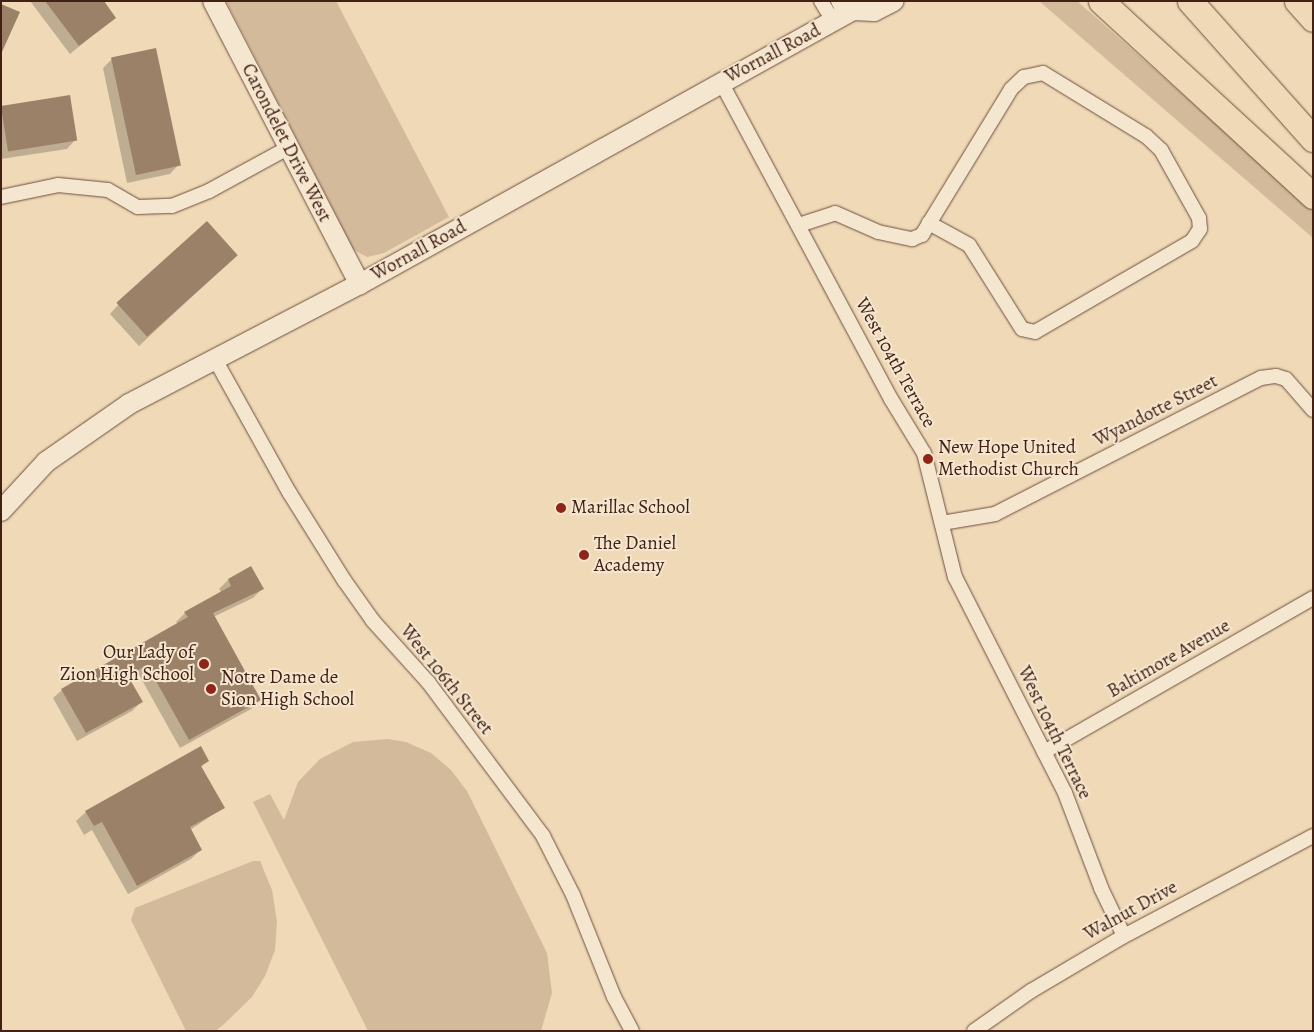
<!DOCTYPE html>
<html>
<head>
<meta charset="utf-8">
<style>
  body { margin:0 }
  #map { position:relative; width:1314px; height:1032px; overflow:hidden; background:#efd9b7; font-family:Alegreya,serif }
  div>[style] { position:absolute }
  .green>* { inset:0; background:#d2ba9b }
  .shadow>* { inset:0; background:#0003 }
  .building>* { inset:0; background:#9c8169; transform-origin:0 0 }
  .roads { filter:drop-shadow(0 0 1px #6d4f3d) drop-shadow(0 0 1px #6d4f3d) }
  .street>* { height:14px; margin:-7px; padding:0 7px; transform-origin:7px; border-radius:7px; background:#f5e6d0 }
  .secondary>* { height:20px; margin:-10px; padding:0 10px; transform-origin:10px; border-radius:10px; background:#f5e6d0 }
  .highway>* { height:25px; margin:-12.5px; padding:0 12.5px; transform-origin:12.5px; border-radius:12.5px; background:#efd9b7 }
  .dots>* { width:14px; height:14px; translate:-50% -50%; box-sizing:border-box; border:2px solid #f5e6d0; border-radius:50% }
  span { translate:-50% -50%; white-space:nowrap; text-align:center; line-height:1.15; -webkit-text-stroke:4px #f5e6d0; paint-order:stroke }
  .street-label { font-size:19px; color:#422114 }
  .poi-label { font-size:19px; color:#422114 }
  .left { translate:0 -50%; text-align:left }
  .right { translate:-100% -50%; text-align:right }
  .frame { position:absolute; inset:0; border:2px solid #422114; pointer-events:none }
</style>
</head>
<body>
<div id="map">
  <div class="green">
    <i style="clip-path:polygon(226px 1px,336px 1px,449px 217px,384px 253px,367px 257px,354px 250px)"></i>
    <i style="clip-path:polygon(1039px 1px,1077px 1px,1313px 209px,1313px 238px)"></i>
    <i style="clip-path:polygon(388px 739px,406px 742px,431px 753px,451px 770px,467px 791px,547px 953px,552px 993px,541px 1031px,368px 1031px,253px 802px,270px 794px,284px 820px,298px 782px,320px 759px,353px 742px)"></i>
    <i style="clip-path:polygon(253px 861px,260px 861px,272px 890px,277px 922px,275px 950px,265px 976px,252px 997px,222px 1026px,215px 1031px,186px 1031px,131px 920px,135px 908px)"></i>
  </div>
  <div class="shadow">
    <i style="clip-path:polygon(30px 1px,102px 1px,115px 17px,70px 54px)"></i>
    <i style="clip-path:polygon(112px 59px,179px 164px,170px 174px,127px 183px,103px 68px)"></i>
    <i style="clip-path:polygon(1px 107px,76px 139px,67px 149px,1px 159px)"></i>
    <i style="clip-path:polygon(227px 264px,139px 346px,110px 314px,119px 304px)"></i>
    <i style="clip-path:polygon(228px 580px,262px 589px,253px 598px,213px 617px,259px 700px,251px 709px,180px 748px,138px 673px,128px 678px,141px 702px,132px 711px,77px 741px,53px 698px,62px 690px,178px 624px,176px 622px,185px 613px,221px 592px,219px 589px)"></i>
    <i style="clip-path:polygon(207px 761px,201px 767px,223px 808px,190px 830px,201px 849px,191px 859px,128px 894px,92px 830px,84px 835px,76px 821px,86px 812px)"></i>
  </div>
  <div class="building">
    <i style="clip-path:polygon(45px 1px,104px 1px,116px 18px,79px 46px)"></i>
    <i style="clip-path:polygon(1px 4px,20px 12px,1px 54px)"></i>
    <i style="left:156px;top:48px;width:120px;height:46px;rotate:78deg"></i>
    <i style="left:70px;top:95px;width:46px;height:70px;rotate:81deg"></i>
    <i style="left:207px;top:221px;width:46px;height:122px;rotate:48deg"></i>
    <i style="clip-path:polygon(251px 566px,264px 589px,213px 613px,261px 700px,189px 740px,147px 665px,128px 676px,143px 702px,86px 733px,61px 689px,188px 617px,184px 612px,231px 586px,228px 579px)"></i>
    <i style="clip-path:polygon(201px 746px,209px 761px,201px 766px,225px 808px,190px 827px,202px 850px,137px 886px,102px 822px,94px 826px,85px 811px)"></i>
  </div>
  <div class="roads">
    <div class="street">
      <i style="left:821px;top:1px;width:23px;rotate:59deg"></i>
      <i style="left:838px;top:1px;width:15px;rotate:62deg"></i>
      <i style="left:721px;top:82px;width:360px;rotate:61.8deg"></i>
      <i style="left:891px;top:399px;width:63px;rotate:58.6deg"></i>
      <i style="left:924px;top:453px;width:128px;rotate:76deg"></i>
      <i style="left:955px;top:577px;width:242px;rotate:63deg"></i>
      <i style="left:1065px;top:793px;width:102px;rotate:69.2deg"></i>
      <i style="left:1101px;top:888px;width:53px;rotate:64.4deg"></i>
      <i style="left:1px;top:197px;width:58px;rotate:-11.9deg"></i>
      <i style="left:58px;top:185px;width:50px;rotate:5.7deg"></i>
      <i style="left:108px;top:190px;width:34px;rotate:30deg"></i>
      <i style="left:138px;top:207px;width:34px;rotate:-2deg"></i>
      <i style="left:172px;top:206px;width:40px;rotate:-22deg"></i>
      <i style="left:209px;top:191px;width:90px;rotate:-28.6deg"></i>
      <i style="left:799px;top:225px;width:38px;rotate:-18deg"></i>
      <i style="left:835px;top:213px;width:47px;rotate:23.8deg"></i>
      <i style="left:878px;top:232px;width:35px;rotate:12deg"></i>
      <i style="left:912px;top:239px;width:11px;rotate:-22deg"></i>
      <i style="left:922px;top:235px;width:171px;rotate:-58.6deg"></i>
      <i style="left:1011px;top:89px;width:18px;rotate:-43deg"></i>
      <i style="left:1024px;top:77px;width:19px;rotate:-12deg"></i>
      <i style="left:1043px;top:73px;width:121px;rotate:31.5deg"></i>
      <i style="left:1146px;top:136px;width:21px;rotate:43deg"></i>
      <i style="left:1161px;top:150px;width:78px;rotate:60.8deg"></i>
      <i style="left:1199px;top:218px;width:11px;rotate:85deg"></i>
      <i style="left:1200px;top:229px;width:14px;rotate:124deg"></i>
      <i style="left:1192px;top:241px;width:181px;rotate:149.9deg"></i>
      <i style="left:1035px;top:332px;width:13px;rotate:-167deg"></i>
      <i style="left:1022px;top:329px;width:99px;rotate:-122.2deg"></i>
      <i style="left:969px;top:245px;width:46px;rotate:-151.2deg"></i>
      <i style="left:216px;top:361px;width:150px;rotate:60.9deg"></i>
      <i style="left:289px;top:492px;width:104px;rotate:58deg"></i>
      <i style="left:344px;top:580px;width:50px;rotate:54.7deg"></i>
      <i style="left:373px;top:621px;width:82px;rotate:48deg"></i>
      <i style="left:428px;top:682px;width:192px;rotate:53.2deg"></i>
      <i style="left:543px;top:836px;width:66px;rotate:63deg"></i>
      <i style="left:573px;top:895px;width:110px;rotate:68.1deg"></i>
      <i style="left:614px;top:997px;width:38px;rotate:62deg"></i>
      <i style="left:942px;top:523px;width:54px;rotate:-9.6deg"></i>
      <i style="left:995px;top:514px;width:299px;rotate:-27.1deg"></i>
      <i style="left:1261px;top:378px;width:15px;rotate:-8deg"></i>
      <i style="left:1276px;top:376px;width:10px;rotate:17deg"></i>
      <i style="left:1286px;top:379px;width:41px;rotate:48.9deg"></i>
      <i style="left:1044px;top:752px;width:310px;rotate:-29.8deg"></i>
      <i style="left:974px;top:1031px;width:70px;rotate:-35.1deg"></i>
      <i style="left:1031px;top:991px;width:108px;rotate:-30.6deg"></i>
      <i style="left:1124px;top:936px;width:214px;rotate:-27.9deg"></i>
    </div>
    <div class="secondary">
      <i style="left:213px;top:1px;width:319px;rotate:62.6deg"></i>
      <i style="left:853px;top:10px;width:21px;rotate:3deg"></i>
      <i style="left:874px;top:11px;width:22px;rotate:-27deg"></i>
      <i style="left:1px;top:511px;width:67px;rotate:-47.4deg"></i>
      <i style="left:46px;top:462px;width:101px;rotate:-34.9deg"></i>
      <i style="left:129px;top:404px;width:260px;rotate:-27.5deg"></i>
      <i style="left:360px;top:284px;width:564px;rotate:-29.06deg"></i>
      <i style="left:853px;top:10px;width:11px;rotate:-52deg"></i>
    </div>
    <div class="highway">
      <i style="left:1101px;top:1px;width:288px;rotate:42.6deg"></i>
      <i style="left:1190px;top:1px;width:185px;rotate:48.3deg"></i>
      <i style="left:1297px;top:1px;width:24px;rotate:48deg"></i>
    </div>
  </div>
  <div class="dots">
    <i style="left:928px;top:459px;background:#8f2418"></i>
    <i style="left:561px;top:508px;background:#8f2418"></i>
    <i style="left:584px;top:555px;background:#8f2418"></i>
    <i style="left:204px;top:664px;background:#8f2418"></i>
    <i style="left:211px;top:689px;background:#8f2418"></i>
  </div>
  <div class="street-label">
    <span style="left:773px;top:54px;rotate:-28deg">Wornall Road</span>
    <span style="left:286px;top:143px;rotate:63deg">Carondelet Drive West</span>
    <span style="left:419px;top:251px;rotate:-29deg">Wornall Road</span>
    <span style="left:895px;top:363px;rotate:61deg">West 104th Terrace</span>
    <span style="left:1156px;top:411px;rotate:-27deg">Wyandotte Street</span>
    <span style="left:1169px;top:659px;rotate:-30deg">Baltimore Avenue</span>
    <span style="left:446px;top:680px;rotate:51deg">West 106th Street</span>
    <span style="left:1054px;top:733px;rotate:64deg">West 104th Terrace</span>
    <span style="left:1131px;top:911px;rotate:-29deg">Walnut Drive</span>
  </div>
  <div class="poi-label">
    <span class="left" style="left:938px;top:459px">New Hope United<br>Methodist Church</span>
    <span class="left" style="left:571px;top:508px">Marillac School</span>
    <span class="left" style="left:594px;top:555px">The Daniel<br>Academy</span>
    <span class="right" style="left:194px;top:664px">Our Lady of<br>Zion High School</span>
    <span class="left" style="left:221px;top:689px">Notre Dame de<br>Sion High School</span>
  </div>
  <div class="frame"></div>
</div>
</body>
</html>
